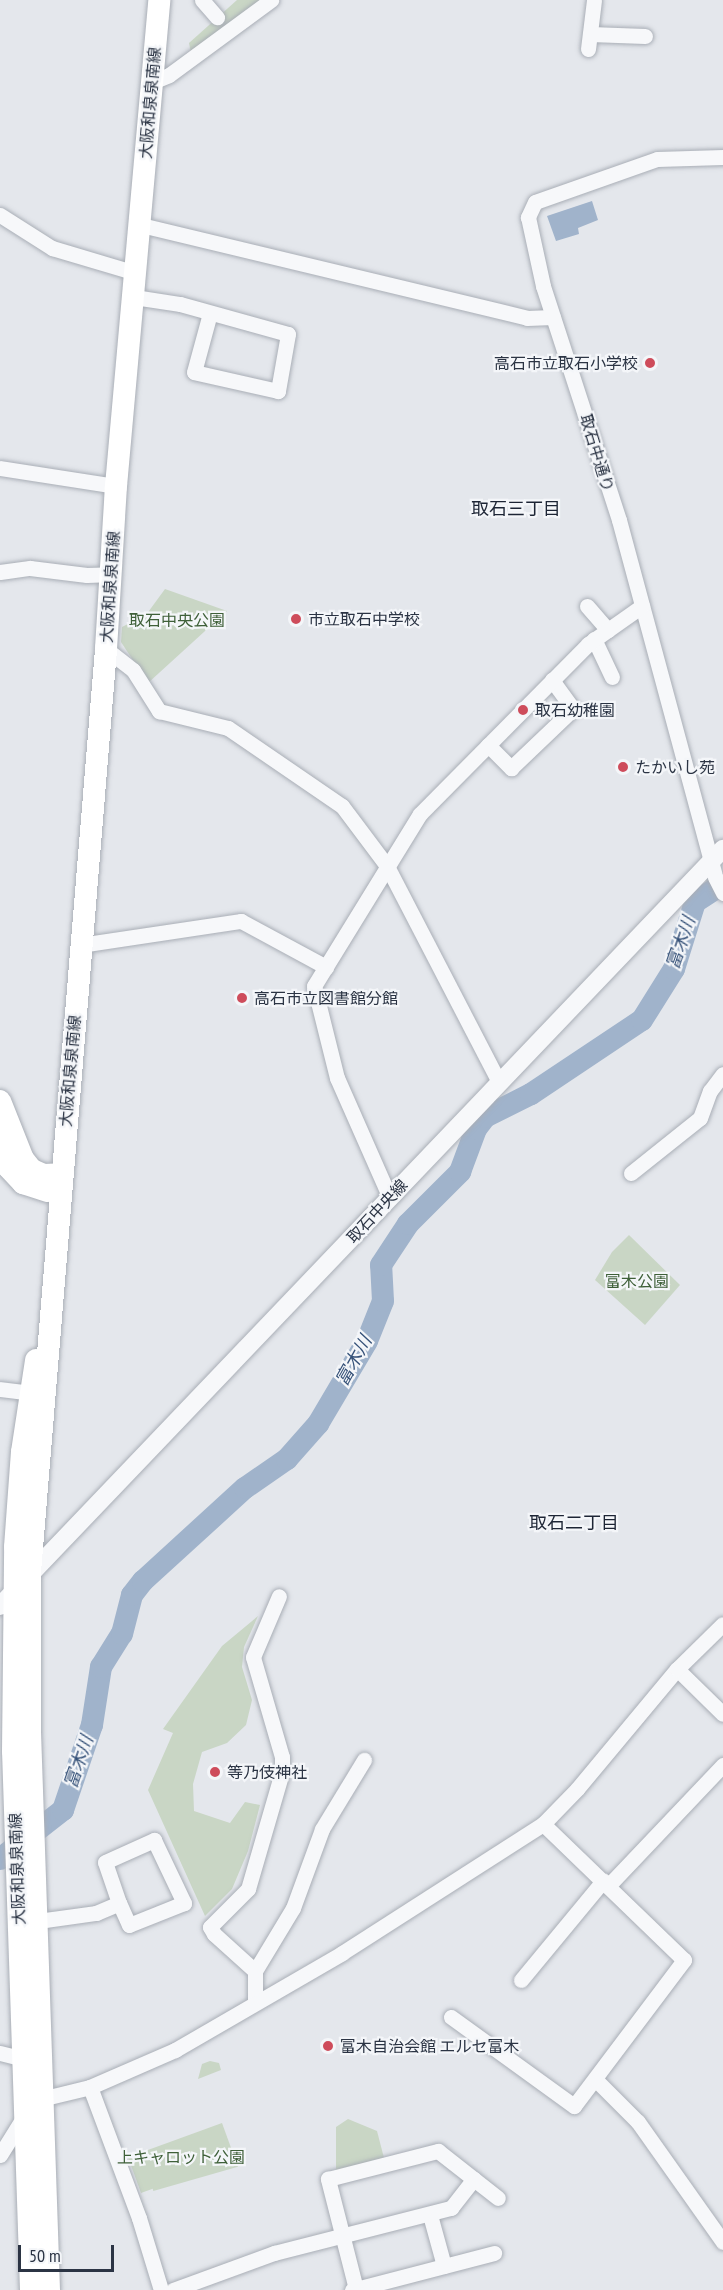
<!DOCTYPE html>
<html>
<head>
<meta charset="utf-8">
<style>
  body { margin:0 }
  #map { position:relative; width:723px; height:2290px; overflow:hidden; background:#e4e7ec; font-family:"PT Sans Narrow","Noto Sans JP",sans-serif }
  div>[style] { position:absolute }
  .green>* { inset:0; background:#c9d6c5; transform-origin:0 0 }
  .water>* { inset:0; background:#a0b3cb }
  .river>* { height:22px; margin:-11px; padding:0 11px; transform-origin:11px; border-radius:11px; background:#a0b3cb }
  .roads { filter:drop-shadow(0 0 2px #a9aeb6) drop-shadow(0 0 2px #a9aeb6) }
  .minor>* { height:15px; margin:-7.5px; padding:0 7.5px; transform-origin:7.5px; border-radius:7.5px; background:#f7f8fa }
  .tertiary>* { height:18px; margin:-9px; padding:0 9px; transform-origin:9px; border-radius:9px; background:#f7f8fa }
  .primary>* { height:22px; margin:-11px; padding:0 11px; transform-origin:11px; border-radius:11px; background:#fff }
  .dots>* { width:16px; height:16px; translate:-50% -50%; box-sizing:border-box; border:3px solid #f4f6f9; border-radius:50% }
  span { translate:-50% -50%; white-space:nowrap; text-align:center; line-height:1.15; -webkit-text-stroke:4.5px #f4f6f9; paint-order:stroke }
  .street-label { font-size:16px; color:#2b3444 }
  .poi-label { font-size:16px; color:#2b3444 }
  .right { translate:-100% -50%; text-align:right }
  .left { translate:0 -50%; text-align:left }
  .park-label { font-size:16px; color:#3f6039 }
  .neighbourhood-label { font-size:18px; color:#1d2535 }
  .water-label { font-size:18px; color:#355178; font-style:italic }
  .scale { position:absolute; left:18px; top:2245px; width:96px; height:27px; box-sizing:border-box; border:3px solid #2b3444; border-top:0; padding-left:8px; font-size:18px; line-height:21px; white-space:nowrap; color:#2b3444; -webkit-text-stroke:4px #f4f6f9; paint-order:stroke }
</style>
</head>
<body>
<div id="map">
  <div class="green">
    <i style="clip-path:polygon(237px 0,261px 0,191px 53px,189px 43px)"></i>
    <i style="clip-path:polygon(165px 589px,227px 611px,148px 683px,121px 642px,122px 627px,146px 615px)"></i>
    <i style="clip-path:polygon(629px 1235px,680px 1285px,645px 1325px,595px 1280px,612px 1252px)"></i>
    <i style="clip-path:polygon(258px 1616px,244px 1647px,242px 1667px,252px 1700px,246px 1725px,227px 1743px,202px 1752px,193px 1784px,194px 1811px,230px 1823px,245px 1802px,260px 1805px,248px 1851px,232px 1889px,205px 1916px,148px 1790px,173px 1733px,163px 1729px,222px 1646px)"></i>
    <i style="clip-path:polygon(210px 2061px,219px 2063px,221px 2070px,198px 2079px,202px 2064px)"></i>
    <i style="clip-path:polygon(348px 2119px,377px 2131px,384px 2158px,336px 2171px,336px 2127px)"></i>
    <i style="left:222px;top:2123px;width:38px;height:100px;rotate:70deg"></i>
    <i style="left:236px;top:2160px;width:7px;height:88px;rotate:74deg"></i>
  </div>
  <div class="water">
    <i style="clip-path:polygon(592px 201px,598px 220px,578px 228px,579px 234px,556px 241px,547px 216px)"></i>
  </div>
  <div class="river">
    <i style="left:0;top:1859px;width:80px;rotate:-37.9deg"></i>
    <i style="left:63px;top:1810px;width:90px;rotate:-71.2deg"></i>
    <i style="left:92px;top:1725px;width:59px;rotate:-81.2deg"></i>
    <i style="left:101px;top:1667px;width:39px;rotate:-58deg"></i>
    <i style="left:122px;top:1634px;width:40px;rotate:-75.6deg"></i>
    <i style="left:132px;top:1595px;width:18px;rotate:-52deg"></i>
    <i style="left:143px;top:1581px;width:138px;rotate:-42.4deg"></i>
    <i style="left:245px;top:1488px;width:51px;rotate:-34.6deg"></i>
    <i style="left:287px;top:1459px;width:47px;rotate:-48.5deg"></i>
    <i style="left:318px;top:1424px;width:96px;rotate:-59.4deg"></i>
    <i style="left:367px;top:1341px;width:43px;rotate:-68.2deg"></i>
    <i style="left:383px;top:1301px;width:36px;rotate:-93deg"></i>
    <i style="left:381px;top:1265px;width:49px;rotate:-56.6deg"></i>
    <i style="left:408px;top:1224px;width:74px;rotate:-45deg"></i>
    <i style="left:460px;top:1172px;width:46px;rotate:-69.6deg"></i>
    <i style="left:476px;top:1129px;width:15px;rotate:-53deg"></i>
    <i style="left:485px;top:1117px;width:51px;rotate:-26.6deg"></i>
    <i style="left:531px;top:1094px;width:133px;rotate:-33.7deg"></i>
    <i style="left:642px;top:1020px;width:60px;rotate:-57.9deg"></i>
    <i style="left:674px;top:969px;width:70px;rotate:-72.6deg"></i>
    <i style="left:695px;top:902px;width:33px;rotate:-33deg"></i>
  </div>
  <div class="roads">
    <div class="minor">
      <i style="left:202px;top:0;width:23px;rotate:49deg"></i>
      <i style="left:590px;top:34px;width:55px;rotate:2.1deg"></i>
      <i style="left:588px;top:49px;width:49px;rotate:-83deg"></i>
      <i style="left:152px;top:82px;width:18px;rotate:-22deg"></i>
      <i style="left:169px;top:75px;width:127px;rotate:-36.3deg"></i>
      <i style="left:723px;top:157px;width:66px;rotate:178.3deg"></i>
      <i style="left:657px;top:159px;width:129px;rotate:160.6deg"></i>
      <i style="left:535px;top:202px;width:17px;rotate:115deg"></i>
      <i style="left:528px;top:217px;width:71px;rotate:77.7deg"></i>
      <i style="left:543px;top:286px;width:246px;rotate:72deg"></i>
      <i style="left:619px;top:520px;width:370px;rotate:74.9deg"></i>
      <i style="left:715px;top:877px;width:18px;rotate:63deg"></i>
      <i style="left:0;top:215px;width:62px;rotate:32.4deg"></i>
      <i style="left:52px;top:248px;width:88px;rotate:16.6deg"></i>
      <i style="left:141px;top:225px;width:397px;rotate:13.5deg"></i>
      <i style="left:527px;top:318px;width:26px;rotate:-2deg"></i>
      <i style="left:134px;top:297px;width:47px;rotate:8.7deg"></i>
      <i style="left:180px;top:304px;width:112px;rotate:15.5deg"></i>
      <i style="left:288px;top:334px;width:58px;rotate:100deg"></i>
      <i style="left:278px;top:391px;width:86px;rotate:-167.3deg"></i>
      <i style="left:194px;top:372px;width:61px;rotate:-74.8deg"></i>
      <i style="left:0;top:468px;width:117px;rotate:8.8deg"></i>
      <i style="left:0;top:572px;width:30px;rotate:-8deg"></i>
      <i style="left:30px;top:568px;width:57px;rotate:7deg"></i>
      <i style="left:87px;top:575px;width:25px;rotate:-2deg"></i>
      <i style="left:587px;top:606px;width:32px;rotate:49deg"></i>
      <i style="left:594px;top:639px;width:42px;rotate:64.7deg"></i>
      <i style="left:106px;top:649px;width:34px;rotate:38deg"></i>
      <i style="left:133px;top:670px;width:49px;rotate:57.6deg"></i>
      <i style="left:159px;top:711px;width:71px;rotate:13.8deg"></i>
      <i style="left:228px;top:728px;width:138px;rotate:34.4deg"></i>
      <i style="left:342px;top:806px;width:75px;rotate:53.1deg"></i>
      <i style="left:387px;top:866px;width:243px;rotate:62.6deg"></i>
      <i style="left:488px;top:745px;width:33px;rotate:45deg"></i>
      <i style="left:511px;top:768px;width:86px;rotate:-43.6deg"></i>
      <i style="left:573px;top:709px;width:36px;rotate:-126deg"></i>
      <i style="left:80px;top:945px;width:163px;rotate:-8.5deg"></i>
      <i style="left:241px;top:921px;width:97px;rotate:28.4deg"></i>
      <i style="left:631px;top:1173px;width:88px;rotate:-38.6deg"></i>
      <i style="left:700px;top:1118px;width:29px;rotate:-70deg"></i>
      <i style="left:710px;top:1091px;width:21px;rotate:-53deg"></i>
      <i style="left:390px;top:1198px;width:131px;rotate:-113.8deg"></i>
      <i style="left:337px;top:1078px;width:95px;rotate:-104deg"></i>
      <i style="left:314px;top:986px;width:202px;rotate:-58.4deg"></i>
      <i style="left:420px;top:814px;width:239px;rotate:-45.3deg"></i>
      <i style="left:588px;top:644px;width:66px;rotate:-35.1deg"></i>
      <i style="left:0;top:1389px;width:40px;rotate:7.1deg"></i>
      <i style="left:677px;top:1669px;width:64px;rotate:44.4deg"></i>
      <i style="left:608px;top:1886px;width:167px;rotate:-46.5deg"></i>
      <i style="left:38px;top:1921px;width:59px;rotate:-7.9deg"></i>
      <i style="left:96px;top:1913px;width:25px;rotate:-23deg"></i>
      <i style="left:119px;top:1903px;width:43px;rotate:-108.9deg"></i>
      <i style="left:105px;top:1862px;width:54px;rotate:-24.2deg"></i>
      <i style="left:154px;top:1840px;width:70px;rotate:64.5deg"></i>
      <i style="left:184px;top:1903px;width:59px;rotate:158.2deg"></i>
      <i style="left:129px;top:1925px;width:24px;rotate:-114deg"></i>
      <i style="left:255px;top:1971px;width:55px;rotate:-137.9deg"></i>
      <i style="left:214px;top:1934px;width:8px;rotate:-120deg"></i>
      <i style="left:210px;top:1927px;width:54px;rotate:-45deg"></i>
      <i style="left:248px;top:1889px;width:122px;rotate:-73.8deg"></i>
      <i style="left:282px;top:1772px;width:15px;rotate:-90deg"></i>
      <i style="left:282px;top:1757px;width:104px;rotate:-106.2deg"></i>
      <i style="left:253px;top:1657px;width:66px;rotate:-66.9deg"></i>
      <i style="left:521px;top:1980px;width:129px;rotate:-50.4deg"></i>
      <i style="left:255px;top:2003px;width:32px;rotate:-90deg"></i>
      <i style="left:255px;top:1971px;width:74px;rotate:-58.9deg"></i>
      <i style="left:293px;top:1908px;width:84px;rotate:-69.8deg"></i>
      <i style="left:322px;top:1829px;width:81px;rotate:-58.7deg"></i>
      <i style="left:451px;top:2017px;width:152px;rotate:35.9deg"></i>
      <i style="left:574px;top:2106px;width:183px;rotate:-53deg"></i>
      <i style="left:684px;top:1960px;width:196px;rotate:-136deg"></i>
      <i style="left:0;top:2053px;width:33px;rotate:14deg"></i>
      <i style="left:596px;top:2080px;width:59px;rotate:45deg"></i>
      <i style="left:638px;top:2122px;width:147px;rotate:54.7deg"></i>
      <i style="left:90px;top:2087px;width:140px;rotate:69.5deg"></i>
      <i style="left:139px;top:2218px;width:75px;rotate:73deg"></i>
      <i style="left:0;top:2155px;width:53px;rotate:-58.1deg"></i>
      <i style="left:28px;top:2110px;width:21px;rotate:-35deg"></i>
      <i style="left:45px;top:2098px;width:46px;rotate:-13.7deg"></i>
      <i style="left:90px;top:2087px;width:93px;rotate:-23.5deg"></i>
      <i style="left:175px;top:2050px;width:193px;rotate:-30.1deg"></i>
      <i style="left:342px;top:1953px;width:239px;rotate:-32.7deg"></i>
      <i style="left:543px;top:1824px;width:49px;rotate:-45.8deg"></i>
      <i style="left:577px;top:1789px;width:156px;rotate:-50.2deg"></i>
      <i style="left:677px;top:1669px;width:64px;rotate:-44.4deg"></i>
      <i style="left:430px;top:2215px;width:53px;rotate:74.6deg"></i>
      <i style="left:356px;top:2289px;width:114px;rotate:-104.3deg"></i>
      <i style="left:328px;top:2179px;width:114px;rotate:-14.3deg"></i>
      <i style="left:438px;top:2151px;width:76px;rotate:38.1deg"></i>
      <i style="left:173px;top:2290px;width:108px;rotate:-20.1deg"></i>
      <i style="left:274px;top:2253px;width:183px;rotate:-14.3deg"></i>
      <i style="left:451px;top:2208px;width:37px;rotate:-52deg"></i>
      <i style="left:352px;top:2290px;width:147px;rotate:-14.6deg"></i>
    </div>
    <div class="tertiary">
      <i style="left:0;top:1606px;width:1047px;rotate:-46.32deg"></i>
    </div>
    <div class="primary">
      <i style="left:0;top:1101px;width:62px;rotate:68.4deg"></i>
      <i style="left:23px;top:1159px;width:14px;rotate:51deg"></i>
      <i style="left:32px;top:1170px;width:13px;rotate:23deg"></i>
      <i style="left:44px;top:1175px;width:17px;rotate:-3deg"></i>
      <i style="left:0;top:1140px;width:29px;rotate:72deg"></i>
      <i style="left:9px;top:1168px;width:21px;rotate:47deg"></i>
      <i style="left:23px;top:1183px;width:26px;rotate:18deg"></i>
      <i style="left:31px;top:2290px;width:539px;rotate:-91.91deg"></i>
      <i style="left:13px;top:1751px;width:204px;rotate:-89.4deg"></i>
      <i style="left:15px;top:1547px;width:95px;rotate:-85.8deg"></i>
      <i style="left:22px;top:1452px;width:93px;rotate:-81.3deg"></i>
      <i style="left:49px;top:2290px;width:558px;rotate:-91.95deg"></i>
      <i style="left:30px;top:1732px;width:160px;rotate:-90deg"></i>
      <i style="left:30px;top:1572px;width:926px;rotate:-85.29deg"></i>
      <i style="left:106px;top:649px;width:163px;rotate:-86.5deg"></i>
      <i style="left:116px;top:486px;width:488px;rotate:-84.9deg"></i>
    </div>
  </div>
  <div class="dots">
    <i style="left:650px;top:363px;background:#ce4c5b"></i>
    <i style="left:296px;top:619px;background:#ce4c5b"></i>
    <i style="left:523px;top:710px;background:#ce4c5b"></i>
    <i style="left:623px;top:767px;background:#ce4c5b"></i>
    <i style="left:242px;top:998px;background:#ce4c5b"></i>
    <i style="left:215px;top:1772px;background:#ce4c5b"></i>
    <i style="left:328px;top:2046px;background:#ce4c5b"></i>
  </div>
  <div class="street-label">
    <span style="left:150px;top:103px;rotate:-85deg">大阪和泉泉南線</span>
    <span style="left:597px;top:453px;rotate:73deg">取石中通り</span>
    <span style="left:110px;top:587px;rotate:-86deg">大阪和泉泉南線</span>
    <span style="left:70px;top:1071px;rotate:-85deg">大阪和泉泉南線</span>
    <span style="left:377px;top:1211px;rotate:-47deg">取石中央線</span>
    <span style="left:17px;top:1869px;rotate:-92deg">大阪和泉泉南線</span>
  </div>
  <div class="poi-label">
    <span class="right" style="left:638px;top:363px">高石市立取石小学校</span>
    <span class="left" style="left:308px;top:619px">市立取石中学校</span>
    <span class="left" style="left:535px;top:710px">取石幼稚園</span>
    <span class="left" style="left:635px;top:767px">たかいし苑</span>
    <span class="left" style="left:254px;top:998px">高石市立図書館分館</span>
    <span class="left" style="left:227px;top:1772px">等乃伎神社</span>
    <span class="left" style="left:340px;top:2046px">富木自治会館 エルセ富木</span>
  </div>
  <div class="park-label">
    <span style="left:177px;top:620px">取石中央公園</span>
    <span style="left:637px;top:1281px">富木公園</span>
    <span style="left:181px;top:2157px">上キャロット公園</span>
  </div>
  <div class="neighbourhood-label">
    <span style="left:516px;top:509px">取石三丁目</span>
    <span style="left:574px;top:1523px">取石二丁目</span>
  </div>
  <div class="water-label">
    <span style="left:681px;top:943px;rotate:-71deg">富木川</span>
    <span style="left:354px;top:1361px;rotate:-61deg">富木川</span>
    <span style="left:79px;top:1762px;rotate:-71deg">富木川</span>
  </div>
  <div class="scale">50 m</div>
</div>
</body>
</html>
